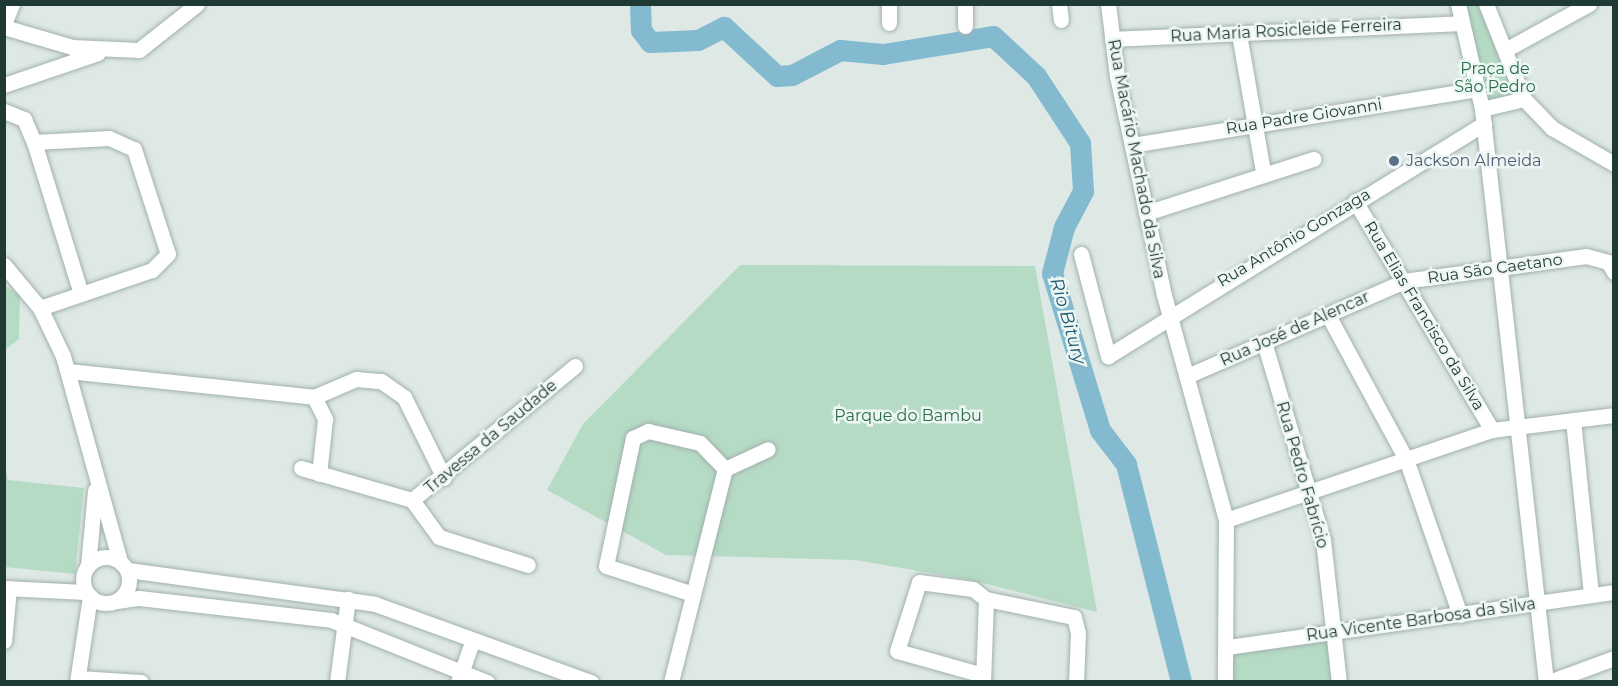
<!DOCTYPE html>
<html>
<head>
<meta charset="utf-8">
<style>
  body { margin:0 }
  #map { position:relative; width:1618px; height:686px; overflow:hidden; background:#dee9e6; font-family:Montserrat,sans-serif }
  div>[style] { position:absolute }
  .green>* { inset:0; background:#b6dbc5 }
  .river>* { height:21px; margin:-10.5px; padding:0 10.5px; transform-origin:10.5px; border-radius:10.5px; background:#84bad0 }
  .roads { filter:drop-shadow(0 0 2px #a1b1ad) drop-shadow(0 0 2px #a1b1ad) }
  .minor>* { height:15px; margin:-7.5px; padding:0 7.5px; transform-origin:7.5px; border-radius:7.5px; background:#fff }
  .minor>.ring { margin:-7.5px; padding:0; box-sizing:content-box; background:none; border:15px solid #fff; border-radius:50% }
  .dots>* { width:16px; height:16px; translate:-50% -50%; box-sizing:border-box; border:3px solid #eef6f3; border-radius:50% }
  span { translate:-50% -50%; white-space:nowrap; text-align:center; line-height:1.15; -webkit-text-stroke:5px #eef6f3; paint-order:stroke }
  .street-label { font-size:16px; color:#1f3935 }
  .park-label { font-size:16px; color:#2a6f4d }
  .service-label { font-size:16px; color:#4e5e75 }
  .left { translate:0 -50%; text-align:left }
  .water-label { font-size:18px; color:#1a5974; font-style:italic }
  .frame { position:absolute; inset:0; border:6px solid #1f3935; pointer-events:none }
</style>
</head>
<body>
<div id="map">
  <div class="green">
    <i style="clip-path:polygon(1461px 5px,1482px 5px,1524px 99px,1480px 100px)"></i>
    <i style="clip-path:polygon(740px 265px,1035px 266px,1097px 612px,971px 580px,855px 560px,666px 555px,547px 490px,583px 424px)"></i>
    <i style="clip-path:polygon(5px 286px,20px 295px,19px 339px,5px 350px)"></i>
    <i style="clip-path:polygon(5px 467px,8px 480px,84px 488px,75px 574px,5px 567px)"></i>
    <i style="clip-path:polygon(1331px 637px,1335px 681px,1227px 682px,1230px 649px)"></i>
  </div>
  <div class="river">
    <i style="left:640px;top:4px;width:26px;rotate:88deg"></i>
    <i style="left:641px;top:30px;width:15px;rotate:53deg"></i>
    <i style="left:650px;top:42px;width:48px;rotate:-2.4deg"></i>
    <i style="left:698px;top:40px;width:29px;rotate:-27deg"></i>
    <i style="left:724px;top:27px;width:72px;rotate:42.8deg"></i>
    <i style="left:777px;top:76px;width:15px;rotate:-4deg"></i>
    <i style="left:792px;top:75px;width:54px;rotate:-27.5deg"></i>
    <i style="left:840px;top:50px;width:43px;rotate:5.3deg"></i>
    <i style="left:883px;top:54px;width:111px;rotate:-9.3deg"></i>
    <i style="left:993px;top:36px;width:59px;rotate:42.9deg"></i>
    <i style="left:1036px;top:76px;width:80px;rotate:56.7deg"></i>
    <i style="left:1080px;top:143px;width:48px;rotate:86.4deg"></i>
    <i style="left:1083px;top:191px;width:41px;rotate:117.8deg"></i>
    <i style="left:1064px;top:227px;width:48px;rotate:104.6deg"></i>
    <i style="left:1052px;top:273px;width:164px;rotate:73deg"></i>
    <i style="left:1100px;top:430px;width:43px;rotate:52.6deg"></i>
    <i style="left:1126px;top:464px;width:225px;rotate:75.8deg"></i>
  </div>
  <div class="roads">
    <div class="minor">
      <i style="left:1059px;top:4px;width:16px;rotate:83deg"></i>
      <i style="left:1108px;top:4px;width:73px;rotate:82.9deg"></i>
      <i style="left:1117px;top:76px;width:224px;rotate:77.9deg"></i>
      <i style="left:1164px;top:295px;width:233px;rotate:74.6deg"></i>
      <i style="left:1226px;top:520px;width:162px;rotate:90.4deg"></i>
      <i style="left:1458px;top:4px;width:108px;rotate:77.1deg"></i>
      <i style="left:1482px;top:109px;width:577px;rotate:83.63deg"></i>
      <i style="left:1486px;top:4px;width:102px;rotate:68.2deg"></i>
      <i style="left:1524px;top:99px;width:40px;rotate:46deg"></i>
      <i style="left:1552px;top:128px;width:72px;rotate:30.1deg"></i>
      <i style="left:889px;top:23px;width:19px;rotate:-90deg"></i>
      <i style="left:4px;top:24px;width:22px;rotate:-68deg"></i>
      <i style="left:965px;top:26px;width:22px;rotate:-90deg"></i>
      <i style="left:4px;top:27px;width:71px;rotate:16.4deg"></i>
      <i style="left:72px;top:47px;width:67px;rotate:2.6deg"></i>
      <i style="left:139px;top:50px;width:74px;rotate:-38.4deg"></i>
      <i style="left:1239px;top:34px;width:140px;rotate:80.1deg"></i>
      <i style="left:1112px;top:39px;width:348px;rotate:-2.6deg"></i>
      <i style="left:1505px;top:50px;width:96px;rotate:-28.7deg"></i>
      <i style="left:4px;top:85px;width:99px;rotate:-18.8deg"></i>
      <i style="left:1482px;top:109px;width:43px;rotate:-13.4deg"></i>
      <i style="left:4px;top:111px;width:22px;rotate:22deg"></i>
      <i style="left:24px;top:119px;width:25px;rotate:67deg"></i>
      <i style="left:34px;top:142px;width:159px;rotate:72.8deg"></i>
      <i style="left:34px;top:142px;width:75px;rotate:-3.1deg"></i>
      <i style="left:109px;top:138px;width:27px;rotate:24deg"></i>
      <i style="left:134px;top:149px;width:110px;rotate:72.1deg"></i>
      <i style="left:168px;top:254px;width:23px;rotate:135deg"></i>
      <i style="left:152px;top:270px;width:118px;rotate:161.3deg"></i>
      <i style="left:1132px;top:145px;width:350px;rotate:-9.2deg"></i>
      <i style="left:1355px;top:201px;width:267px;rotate:59.1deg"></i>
      <i style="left:1146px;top:213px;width:176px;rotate:-17.9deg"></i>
      <i style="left:1081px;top:254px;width:106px;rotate:75.2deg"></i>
      <i style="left:1108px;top:356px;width:442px;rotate:-31.7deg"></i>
      <i style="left:4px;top:265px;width:56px;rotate:50.1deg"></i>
      <i style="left:40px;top:308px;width:53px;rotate:64.4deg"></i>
      <i style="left:63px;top:356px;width:214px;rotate:74.5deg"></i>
      <i style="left:1328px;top:315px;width:164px;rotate:61.6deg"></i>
      <i style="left:1406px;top:459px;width:165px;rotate:70.9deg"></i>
      <i style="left:1264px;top:342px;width:207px;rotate:73.4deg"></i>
      <i style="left:1323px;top:540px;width:143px;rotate:83.6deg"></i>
      <i style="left:68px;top:371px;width:247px;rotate:6deg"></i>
      <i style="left:314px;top:397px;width:46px;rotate:-23.2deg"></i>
      <i style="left:356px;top:379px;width:25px;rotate:5deg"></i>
      <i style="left:381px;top:381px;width:28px;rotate:35deg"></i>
      <i style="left:404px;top:397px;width:90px;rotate:63.7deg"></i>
      <i style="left:1187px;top:376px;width:237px;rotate:-23.6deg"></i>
      <i style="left:1404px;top:281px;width:184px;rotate:-7.8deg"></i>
      <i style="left:1586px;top:256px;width:23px;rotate:15deg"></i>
      <i style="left:1608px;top:262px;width:12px;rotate:59deg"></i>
      <i style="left:314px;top:397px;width:25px;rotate:63deg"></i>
      <i style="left:325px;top:419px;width:55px;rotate:96.2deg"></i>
      <i style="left:1573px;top:420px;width:176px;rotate:84.1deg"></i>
      <i style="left:301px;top:468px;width:116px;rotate:16.1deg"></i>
      <i style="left:412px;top:500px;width:211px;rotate:-39.4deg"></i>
      <i style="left:412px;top:500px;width:46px;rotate:53.9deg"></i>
      <i style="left:439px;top:537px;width:93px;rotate:17.5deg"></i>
      <i style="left:1226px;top:520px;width:281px;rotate:-18.7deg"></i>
      <i style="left:1492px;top:430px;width:123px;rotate:-7deg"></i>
      <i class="ring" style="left:83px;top:557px;width:31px;height:31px"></i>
      <i style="left:88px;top:566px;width:76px;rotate:-84.7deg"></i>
      <i style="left:128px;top:570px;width:249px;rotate:7.8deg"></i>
      <i style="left:375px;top:604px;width:230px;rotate:19.9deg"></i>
      <i style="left:4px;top:588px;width:81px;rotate:2.8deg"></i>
      <i style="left:693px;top:594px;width:91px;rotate:-162.2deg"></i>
      <i style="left:606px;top:566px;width:131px;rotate:-78.1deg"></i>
      <i style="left:633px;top:438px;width:17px;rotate:-25deg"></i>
      <i style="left:648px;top:431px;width:53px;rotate:13deg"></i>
      <i style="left:700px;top:443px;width:36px;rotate:46deg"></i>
      <i style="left:117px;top:601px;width:22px;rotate:-8deg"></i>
      <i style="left:139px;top:598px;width:193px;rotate:6.5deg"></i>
      <i style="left:331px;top:620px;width:168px;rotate:21.7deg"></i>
      <i style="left:4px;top:641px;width:53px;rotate:-84.6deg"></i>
      <i style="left:1227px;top:647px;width:391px;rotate:-8.1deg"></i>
      <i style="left:983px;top:675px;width:89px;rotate:-164.4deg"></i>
      <i style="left:897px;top:651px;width:72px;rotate:-72.3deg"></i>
      <i style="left:919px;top:582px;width:54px;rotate:7.4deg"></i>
      <i style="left:973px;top:589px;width:16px;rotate:38deg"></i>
      <i style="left:986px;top:599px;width:90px;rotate:11.6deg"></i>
      <i style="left:1074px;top:617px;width:16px;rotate:76deg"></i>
      <i style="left:1078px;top:633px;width:49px;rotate:92.3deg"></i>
      <i style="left:78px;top:678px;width:63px;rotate:3.6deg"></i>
      <i style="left:77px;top:682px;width:87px;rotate:-81.4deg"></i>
      <i style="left:337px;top:682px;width:84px;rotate:-82.5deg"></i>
      <i style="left:458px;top:682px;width:42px;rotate:-70.7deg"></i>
      <i style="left:671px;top:682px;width:220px;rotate:-75.8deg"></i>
      <i style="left:725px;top:469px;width:47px;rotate:-24.9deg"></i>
      <i style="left:983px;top:682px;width:83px;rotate:-87.9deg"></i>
      <i style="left:1549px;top:682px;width:69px;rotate:-20.3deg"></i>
    </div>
  </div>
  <div class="dots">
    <i style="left:1394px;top:161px;background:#5c6f8a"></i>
  </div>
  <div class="street-label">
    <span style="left:1286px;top:31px;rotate:-3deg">Rua Maria Rosicleide Ferreira</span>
    <span style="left:1304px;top:117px;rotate:-9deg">Rua Padre Giovanni</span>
    <span style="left:1136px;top:159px;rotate:79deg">Rua Macário Machado da Silva</span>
    <span style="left:1294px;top:238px;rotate:-31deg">Rua Antônio Gonzaga</span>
    <span style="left:1495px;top:269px;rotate:-8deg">Rua São Caetano</span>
    <span style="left:1424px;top:316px;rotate:59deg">Rua Elias Francisco da Silva</span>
    <span style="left:1295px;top:329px;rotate:-24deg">Rua José de Alencar</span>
    <span style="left:491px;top:437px;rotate:-40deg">Travessa da Saudade</span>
    <span style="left:1302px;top:475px;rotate:74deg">Rua Pedro Fabrício</span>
    <span style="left:1421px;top:620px;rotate:-8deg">Rua Vicente Barbosa da Silva</span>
  </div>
  <div class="park-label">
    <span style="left:1495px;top:78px">Praça de<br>São Pedro</span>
    <span style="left:908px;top:416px">Parque do Bambu</span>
  </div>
  <div class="service-label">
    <span class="left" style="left:1406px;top:161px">Jackson Almeida</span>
  </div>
  <div class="water-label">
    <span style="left:1068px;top:321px;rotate:74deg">Rio Bitury</span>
  </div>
  <div class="frame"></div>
</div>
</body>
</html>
